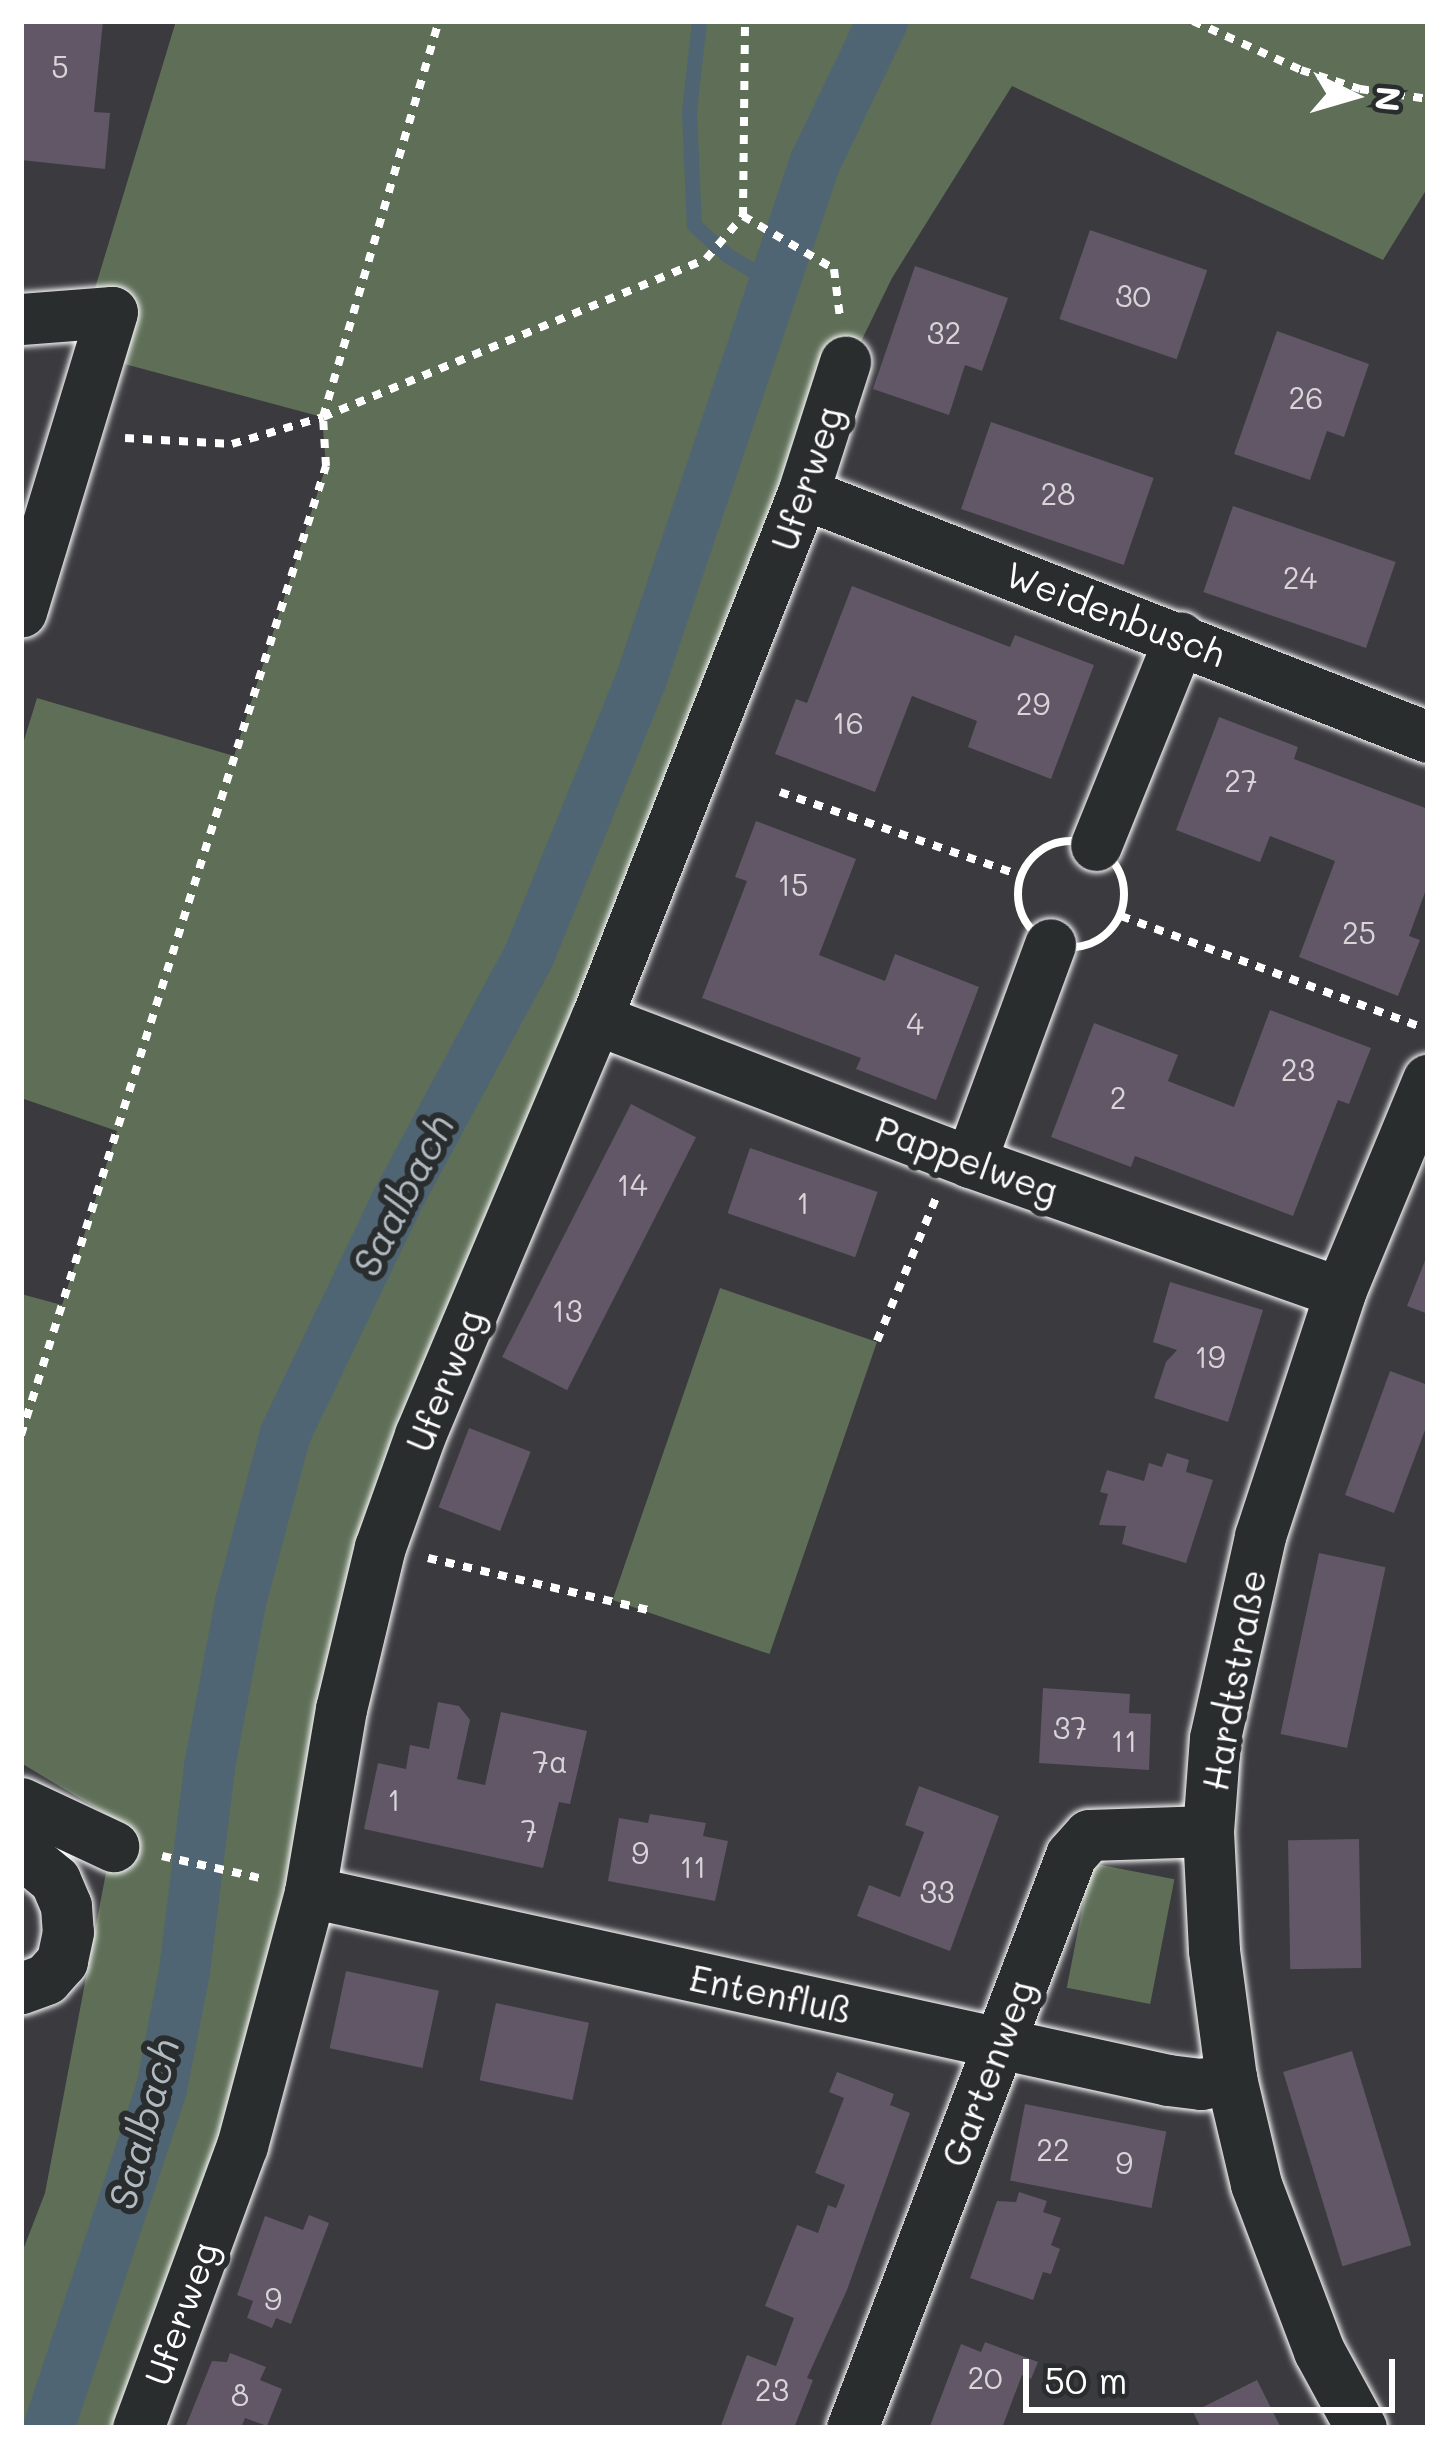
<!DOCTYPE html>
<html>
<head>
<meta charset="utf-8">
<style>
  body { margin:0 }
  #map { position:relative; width:1449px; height:2449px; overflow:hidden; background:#3a3a3f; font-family:Mali,sans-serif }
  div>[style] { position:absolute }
  .green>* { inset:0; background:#5e6e57; transform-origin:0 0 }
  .stream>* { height:15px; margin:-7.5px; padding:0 7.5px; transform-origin:7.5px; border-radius:7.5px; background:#506574 }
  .canal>* { height:51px; margin:-25.5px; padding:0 25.5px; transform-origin:25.5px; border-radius:25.5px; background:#506574 }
  .building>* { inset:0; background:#615766; transform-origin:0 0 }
  .path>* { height:8px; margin-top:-4px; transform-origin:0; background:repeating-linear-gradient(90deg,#fff 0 9px,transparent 0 18px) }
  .path>.ring { margin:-4px; padding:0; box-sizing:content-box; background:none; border:8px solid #fff; border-radius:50% }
  .roads { filter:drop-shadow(0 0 3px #fff) drop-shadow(0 0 3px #fff) }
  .minor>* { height:51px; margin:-25.5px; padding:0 25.5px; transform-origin:25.5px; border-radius:25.5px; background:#2a2d2e }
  span { translate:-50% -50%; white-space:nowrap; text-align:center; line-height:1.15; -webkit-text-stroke:12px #2a2d2e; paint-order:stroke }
  .number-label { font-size:30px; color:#d8d5d9 }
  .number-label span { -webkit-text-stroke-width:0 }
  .street-label { font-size:36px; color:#fff }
  .water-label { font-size:39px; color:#b0bac0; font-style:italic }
  .frame { position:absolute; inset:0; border:24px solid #fff; pointer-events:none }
  .north { position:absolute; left:1293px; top:36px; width:120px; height:120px; -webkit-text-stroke:9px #2a2d2e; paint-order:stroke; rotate:95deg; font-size:33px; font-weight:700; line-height:48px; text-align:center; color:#fff }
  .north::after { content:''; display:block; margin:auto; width:42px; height:54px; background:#fff; clip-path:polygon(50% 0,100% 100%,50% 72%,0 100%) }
  .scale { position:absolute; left:1023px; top:2359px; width:372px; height:54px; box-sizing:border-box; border:6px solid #fff; border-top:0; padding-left:15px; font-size:36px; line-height:42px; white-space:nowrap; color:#fff; -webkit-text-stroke:9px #2a2d2e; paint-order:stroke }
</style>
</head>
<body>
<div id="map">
  <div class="green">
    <i style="clip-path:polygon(176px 21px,1428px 21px,1428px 187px,1383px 260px,1012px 86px,892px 278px,792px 483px,429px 1361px,253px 2042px,114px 2428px,21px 2428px,21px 2255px,45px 2193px,116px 1820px,21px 1763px,21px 1294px,62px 1305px,117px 1131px,21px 1098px,21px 750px,37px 698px,234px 756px,326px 466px,322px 417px,76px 351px)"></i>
    <i style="left:720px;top:1288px;width:166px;height:330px;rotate:19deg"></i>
    <i style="left:1091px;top:1863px;width:85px;height:127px;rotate:11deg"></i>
  </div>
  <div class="stream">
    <i style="left:699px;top:21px;width:92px;rotate:96.3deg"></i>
    <i style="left:689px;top:112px;width:113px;rotate:87.5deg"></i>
    <i style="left:694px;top:225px;width:45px;rotate:42.3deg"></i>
    <i style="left:727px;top:255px;width:56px;rotate:31.1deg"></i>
  </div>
  <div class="canal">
    <i style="left:48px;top:2428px;width:358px;rotate:-71.6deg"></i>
    <i style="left:161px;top:2088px;width:119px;rotate:-78.9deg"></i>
    <i style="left:184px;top:1971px;width:207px;rotate:-83deg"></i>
    <i style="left:209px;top:1766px;width:167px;rotate:-79.3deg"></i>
    <i style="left:240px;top:1602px;width:175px;rotate:-75.1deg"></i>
    <i style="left:285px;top:1433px;width:255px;rotate:-64.4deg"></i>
    <i style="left:395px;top:1203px;width:283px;rotate:-61.7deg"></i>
    <i style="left:529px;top:954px;width:298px;rotate:-67.9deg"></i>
    <i style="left:641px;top:678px;width:543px;rotate:-71.43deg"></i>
    <i style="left:814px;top:163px;width:157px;rotate:-64.4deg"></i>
  </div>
  <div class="building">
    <i style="clip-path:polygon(21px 21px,103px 21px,94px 112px,110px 113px,105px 169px,21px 160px)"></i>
    <i style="left:1090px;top:230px;width:124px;height:94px;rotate:19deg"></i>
    <i style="clip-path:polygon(915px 266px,1008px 298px,982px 371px,965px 365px,949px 415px,873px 389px)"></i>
    <i style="clip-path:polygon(1277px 331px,1369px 364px,1344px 437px,1327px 431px,1310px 480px,1234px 454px)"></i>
    <i style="left:991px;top:422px;width:172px;height:92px;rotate:19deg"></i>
    <i style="left:1233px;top:506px;width:172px;height:91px;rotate:19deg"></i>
    <i style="clip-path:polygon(852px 586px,1010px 647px,1015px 635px,1094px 665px,1051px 779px,968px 747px,977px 721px,912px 696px,875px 792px,775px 754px,796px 699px,807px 703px)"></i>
    <i style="clip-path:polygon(1219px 717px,1298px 747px,1294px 759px,1428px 809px,1428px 884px,1409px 936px,1420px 940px,1398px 996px,1299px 957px,1335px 861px,1270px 836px,1260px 862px,1176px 830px)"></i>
    <i style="clip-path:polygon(756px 821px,856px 859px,819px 955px,885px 981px,895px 954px,979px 987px,936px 1100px,856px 1069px,861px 1058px,702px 998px,747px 881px,735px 877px)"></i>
    <i style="clip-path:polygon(1270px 1010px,1371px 1048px,1349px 1104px,1338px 1100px,1293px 1216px,1135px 1156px,1131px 1167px,1051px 1137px,1094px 1023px,1178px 1055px,1168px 1081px,1234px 1107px)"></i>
    <i style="left:631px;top:1104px;width:73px;height:284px;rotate:27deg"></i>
    <i style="left:750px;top:1148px;width:135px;height:69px;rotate:19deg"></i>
    <i style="clip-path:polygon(1428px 1253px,1428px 1314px,1407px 1306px)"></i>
    <i style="clip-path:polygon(1170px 1282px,1263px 1310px,1228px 1422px,1154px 1398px,1166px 1362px,1177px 1350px,1153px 1342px)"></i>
    <i style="clip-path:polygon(1390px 1371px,1428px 1385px,1428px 1422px,1394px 1513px,1345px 1495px)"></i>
    <i style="left:469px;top:1428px;width:66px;height:85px;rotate:21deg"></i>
    <i style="clip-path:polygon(1167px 1453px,1189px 1460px,1186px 1472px,1213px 1480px,1186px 1563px,1122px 1544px,1126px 1526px,1099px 1525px,1108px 1494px,1100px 1492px,1107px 1470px,1144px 1481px,1149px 1463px,1162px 1467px)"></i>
    <i style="left:1319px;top:1553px;width:68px;height:185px;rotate:12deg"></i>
    <i style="clip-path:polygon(1043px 1688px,1130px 1694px,1129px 1713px,1151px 1714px,1149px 1770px,1039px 1763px)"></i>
    <i style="clip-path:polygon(438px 1702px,459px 1706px,470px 1720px,457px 1779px,485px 1785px,501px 1712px,587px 1731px,570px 1804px,559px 1802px,543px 1868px,364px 1829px,378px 1763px,406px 1769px,410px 1745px,429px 1749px)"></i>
    <i style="clip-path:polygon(919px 1786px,999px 1816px,950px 1951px,857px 1916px,869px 1885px,900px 1897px,924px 1832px,905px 1825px)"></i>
    <i style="clip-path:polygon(650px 1814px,706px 1823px,703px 1836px,728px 1841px,715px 1901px,608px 1881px,619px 1818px,648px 1823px)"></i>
    <i style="left:1359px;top:1839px;width:129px;height:71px;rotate:89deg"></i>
    <i style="left:346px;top:1971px;width:95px;height:79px;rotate:12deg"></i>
    <i style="left:496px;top:2003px;width:95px;height:79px;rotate:12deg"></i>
    <i style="left:1352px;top:2051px;width:203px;height:72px;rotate:73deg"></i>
    <i style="clip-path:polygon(837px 2072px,894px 2094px,890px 2105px,910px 2113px,847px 2290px,807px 2378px,813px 2380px,794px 2428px,720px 2428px,747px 2355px,776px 2366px,794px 2318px,765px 2306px,797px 2225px,818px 2233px,828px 2205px,836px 2208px,845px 2185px,815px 2173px,844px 2098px,829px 2092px)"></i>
    <i style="left:1025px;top:2104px;width:144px;height:78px;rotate:11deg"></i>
    <i style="clip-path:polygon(1019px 2192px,1047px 2201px,1043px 2212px,1061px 2218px,1051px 2245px,1060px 2249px,1051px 2274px,1043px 2272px,1033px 2300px,970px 2278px,997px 2201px,1016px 2202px)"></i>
    <i style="clip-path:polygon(309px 2215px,329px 2223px,291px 2324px,276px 2318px,272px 2328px,247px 2318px,253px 2301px,237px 2295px,265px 2216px,303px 2230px)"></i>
    <i style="clip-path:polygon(985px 2342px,1038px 2362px,1031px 2379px,1022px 2375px,1002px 2428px,930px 2426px,961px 2344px,981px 2352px)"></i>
    <i style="clip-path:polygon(230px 2353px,266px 2367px,260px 2380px,282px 2389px,267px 2426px,245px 2418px,241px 2428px,185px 2428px,212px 2361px,227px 2362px)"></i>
    <i style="clip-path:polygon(1257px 2380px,1281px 2428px,1201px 2428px,1193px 2412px)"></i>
  </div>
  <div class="path">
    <i style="left:1193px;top:21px;width:119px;rotate:24.4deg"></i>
    <i style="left:1301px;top:70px;width:62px;rotate:17.9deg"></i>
    <i style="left:1360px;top:89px;width:69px;rotate:8.4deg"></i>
    <i style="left:743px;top:216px;width:105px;rotate:30.2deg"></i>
    <i style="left:834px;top:269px;width:49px;rotate:83deg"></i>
    <i style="left:125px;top:438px;width:107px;rotate:3.2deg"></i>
    <i style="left:232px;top:444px;width:95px;rotate:-16.5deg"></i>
    <i style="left:323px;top:417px;width:414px;rotate:-22.4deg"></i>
    <i style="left:706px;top:259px;width:57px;rotate:-49.3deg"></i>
    <i style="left:743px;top:216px;width:195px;rotate:-89.4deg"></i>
    <i style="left:780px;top:792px;width:254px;rotate:19.1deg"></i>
    <i class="ring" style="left:1018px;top:841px;width:98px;height:98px"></i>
    <i style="left:1121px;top:916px;width:322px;rotate:20.3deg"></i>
    <i style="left:877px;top:1341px;width:155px;rotate:-67.6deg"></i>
    <i style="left:21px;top:1435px;width:1016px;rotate:-72.53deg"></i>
    <i style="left:326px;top:466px;width:49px;rotate:-93.5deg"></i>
    <i style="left:323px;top:417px;width:413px;rotate:-73.7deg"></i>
    <i style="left:428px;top:1558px;width:226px;rotate:13.3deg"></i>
    <i style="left:162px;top:1856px;width:105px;rotate:12.7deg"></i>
  </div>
  <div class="roads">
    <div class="minor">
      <i style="left:21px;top:319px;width:91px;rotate:-4.4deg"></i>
      <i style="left:112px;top:312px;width:313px;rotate:106.9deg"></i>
      <i style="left:803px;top:493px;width:671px;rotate:21.33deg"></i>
      <i style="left:1096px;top:845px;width:224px;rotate:-68deg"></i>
      <i style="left:596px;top:1019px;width:400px;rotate:20.9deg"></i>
      <i style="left:970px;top:1162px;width:392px;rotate:19.4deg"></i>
      <i style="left:970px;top:1162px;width:232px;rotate:-69.8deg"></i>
      <i style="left:21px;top:1803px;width:102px;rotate:25.1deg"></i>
      <i style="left:21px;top:1852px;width:44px;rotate:39.5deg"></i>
      <i style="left:55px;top:1880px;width:28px;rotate:67deg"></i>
      <i style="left:66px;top:1906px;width:26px;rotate:86deg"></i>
      <i style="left:68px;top:1932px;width:30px;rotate:102deg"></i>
      <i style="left:62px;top:1961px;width:24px;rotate:132deg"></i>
      <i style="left:46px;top:1979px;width:27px;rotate:160deg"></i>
      <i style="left:310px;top:1892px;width:878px;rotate:12.36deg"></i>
      <i style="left:1168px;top:2080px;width:33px;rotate:7deg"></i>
      <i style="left:1201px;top:2084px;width:31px;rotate:-11deg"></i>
      <i style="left:138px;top:2428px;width:301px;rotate:-69.8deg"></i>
      <i style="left:242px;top:2146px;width:263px;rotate:-75deg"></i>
      <i style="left:310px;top:1892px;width:186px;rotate:-80.4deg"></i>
      <i style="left:341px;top:1709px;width:167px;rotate:-76.5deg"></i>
      <i style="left:380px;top:1547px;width:119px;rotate:-70.3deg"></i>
      <i style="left:420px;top:1435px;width:452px;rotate:-67.1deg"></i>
      <i style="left:596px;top:1019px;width:565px;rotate:-68.52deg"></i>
      <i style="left:803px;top:493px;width:138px;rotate:-72.2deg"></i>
      <i style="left:852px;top:2428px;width:613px;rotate:-69.08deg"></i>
      <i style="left:1071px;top:1855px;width:27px;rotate:-48deg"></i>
      <i style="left:1089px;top:1835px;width:119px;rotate:-1.9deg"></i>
      <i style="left:1361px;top:2428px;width:88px;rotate:-118.6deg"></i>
      <i style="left:1319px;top:2351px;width:178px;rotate:-110.7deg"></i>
      <i style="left:1256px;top:2184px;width:109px;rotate:-103.3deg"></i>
      <i style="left:1231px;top:2078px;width:129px;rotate:-97.6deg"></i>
      <i style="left:1214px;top:1950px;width:119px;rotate:-92.9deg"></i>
      <i style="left:1208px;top:1831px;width:93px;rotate:-85.7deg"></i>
      <i style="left:1215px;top:1738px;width:207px;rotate:-77.4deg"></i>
      <i style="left:1260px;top:1536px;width:257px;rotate:-71.8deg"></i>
      <i style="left:1340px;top:1292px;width:230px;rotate:-67.5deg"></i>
    </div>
  </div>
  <div class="number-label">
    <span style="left:60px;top:66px">5</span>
    <span style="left:1133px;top:295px">30</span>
    <span style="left:944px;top:332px">32</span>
    <span style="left:1306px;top:397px">26</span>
    <span style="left:1058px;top:493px">28</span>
    <span style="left:1300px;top:577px">24</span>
    <span style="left:1033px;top:703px">29</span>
    <span style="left:848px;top:722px">16</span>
    <span style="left:1241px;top:780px">27</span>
    <span style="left:793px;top:884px">15</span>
    <span style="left:1359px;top:932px">25</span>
    <span style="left:915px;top:1023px">4</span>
    <span style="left:1298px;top:1069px">23</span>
    <span style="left:1118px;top:1097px">2</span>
    <span style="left:632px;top:1184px">14</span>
    <span style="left:803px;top:1202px">1</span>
    <span style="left:567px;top:1310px">13</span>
    <span style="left:1210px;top:1356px">19</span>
    <span style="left:1070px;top:1727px">37</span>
    <span style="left:1124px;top:1740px">11</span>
    <span style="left:550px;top:1761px">7a</span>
    <span style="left:394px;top:1799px">1</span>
    <span style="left:529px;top:1830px">7</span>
    <span style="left:640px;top:1852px">9</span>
    <span style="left:693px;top:1866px">11</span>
    <span style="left:937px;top:1891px">33</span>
    <span style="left:1053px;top:2149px">22</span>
    <span style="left:1124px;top:2162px">9</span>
    <span style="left:273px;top:2298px">9</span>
    <span style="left:985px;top:2377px">20</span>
    <span style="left:772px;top:2389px">23</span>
    <span style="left:240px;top:2394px">8</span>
  </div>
  <div class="street-label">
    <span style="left:806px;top:478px;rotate:-71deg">Uferweg</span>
    <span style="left:1116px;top:613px;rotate:21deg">Weidenbusch</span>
    <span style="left:967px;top:1159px;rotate:20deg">Pappelweg</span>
    <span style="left:444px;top:1380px;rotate:-68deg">Uferweg</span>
    <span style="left:1233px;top:1680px;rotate:-80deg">Hardtstraße</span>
    <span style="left:771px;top:1993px;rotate:12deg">Entenfluß</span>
    <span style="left:987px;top:2073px;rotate:-69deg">Gartenweg</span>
    <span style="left:180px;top:2313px;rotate:-70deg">Uferweg</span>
  </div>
  <div class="water-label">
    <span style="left:402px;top:1195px;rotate:-63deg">Saalbach</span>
    <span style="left:143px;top:2124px;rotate:-75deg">Saalbach</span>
  </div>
  <div class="frame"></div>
  <div class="north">N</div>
  <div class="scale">50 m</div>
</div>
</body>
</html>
